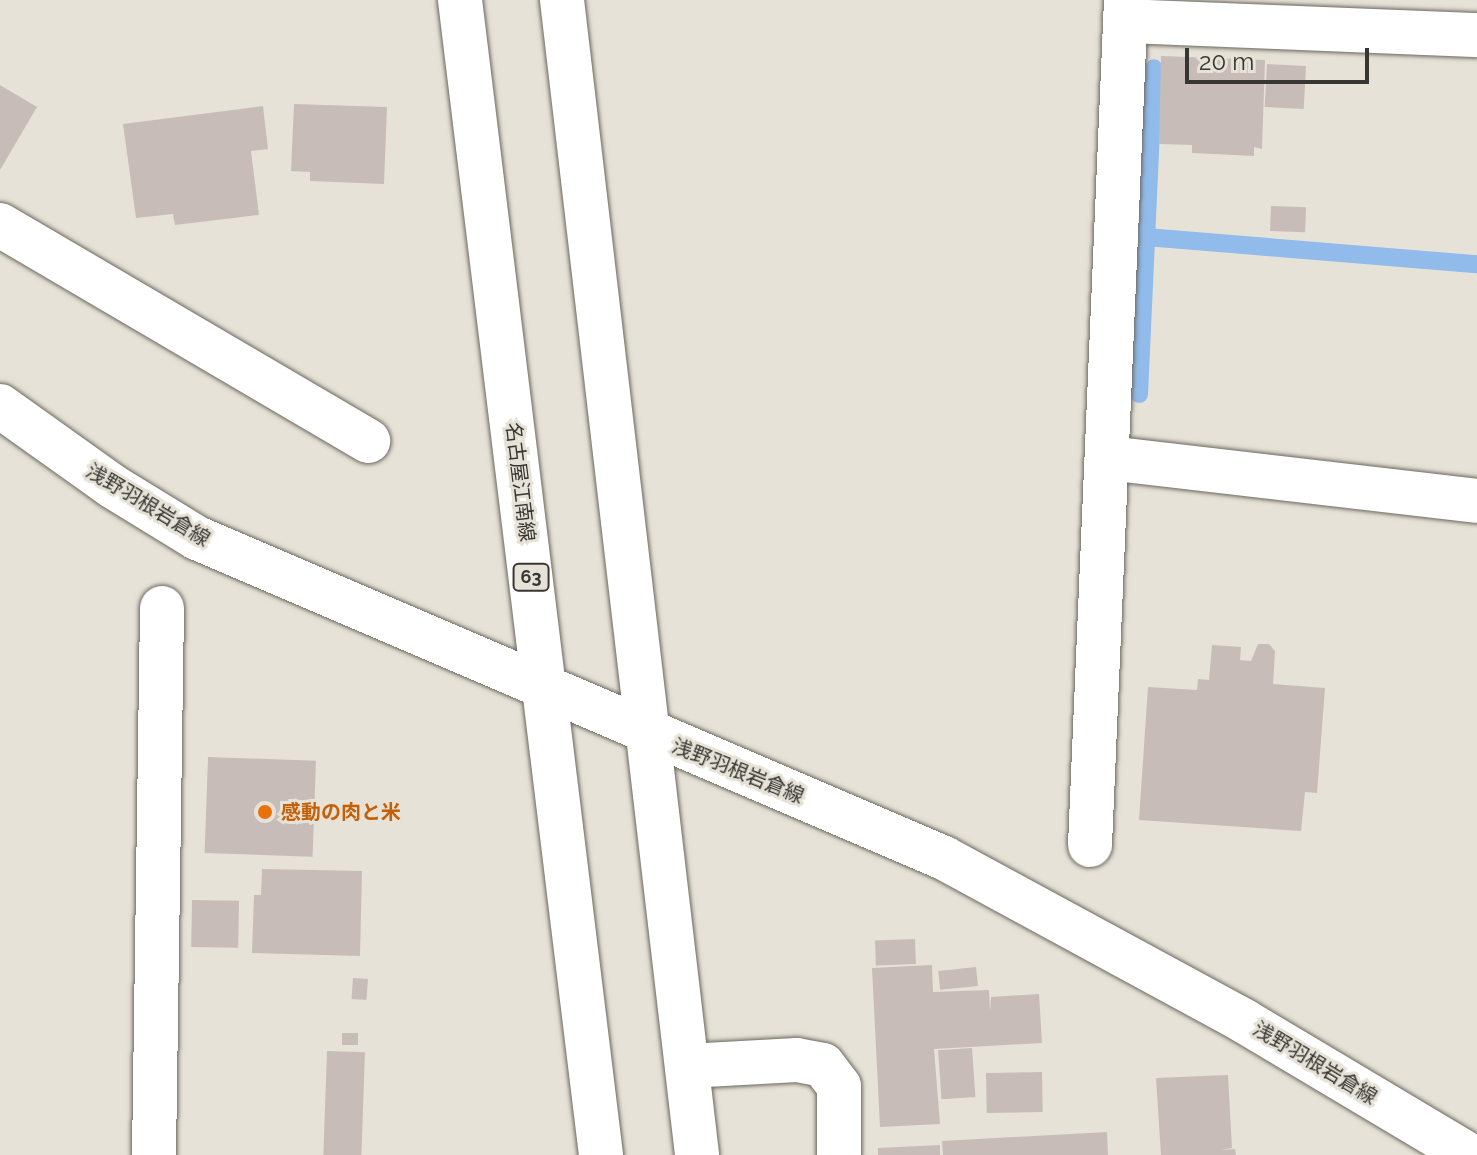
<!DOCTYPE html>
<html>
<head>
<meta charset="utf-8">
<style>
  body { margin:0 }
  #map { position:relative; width:1477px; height:1155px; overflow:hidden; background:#e6e2d7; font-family:Raleway,"Noto Sans JP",sans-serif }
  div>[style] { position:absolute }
  .stream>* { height:18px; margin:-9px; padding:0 9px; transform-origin:9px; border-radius:9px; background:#90bbeb }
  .building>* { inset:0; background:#c8bcb8; transform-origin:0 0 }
  .roads { filter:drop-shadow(0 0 2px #6c685f) drop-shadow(0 0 2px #6c685f) }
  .street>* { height:44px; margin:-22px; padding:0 22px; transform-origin:22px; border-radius:22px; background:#fff }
  .secondary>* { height:44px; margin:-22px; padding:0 22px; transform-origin:22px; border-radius:22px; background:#fff }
  .primary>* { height:44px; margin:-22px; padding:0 22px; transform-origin:22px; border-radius:22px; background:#fff }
  .dots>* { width:22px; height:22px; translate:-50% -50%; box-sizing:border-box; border:4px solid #e6e2d7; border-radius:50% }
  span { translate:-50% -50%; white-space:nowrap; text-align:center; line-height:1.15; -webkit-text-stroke:6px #e6e2d7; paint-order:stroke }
  .shield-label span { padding:2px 6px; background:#e6e2d7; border:2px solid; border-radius:6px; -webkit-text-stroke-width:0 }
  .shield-label { font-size:18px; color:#383632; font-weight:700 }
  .street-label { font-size:20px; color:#383632 }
  .food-label { font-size:20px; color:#c56008; font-weight:700 }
  .left { translate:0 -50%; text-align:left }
  .scale { position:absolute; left:1185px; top:48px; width:184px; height:36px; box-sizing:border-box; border:4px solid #383632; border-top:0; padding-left:10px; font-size:24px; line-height:28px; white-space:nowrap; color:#383632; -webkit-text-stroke:6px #e6e2d7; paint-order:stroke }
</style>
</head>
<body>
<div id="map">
  <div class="stream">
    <i style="left:1146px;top:237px;width:332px;rotate:4.7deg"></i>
    <i style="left:1139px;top:394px;width:326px;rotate:-87.4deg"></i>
  </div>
  <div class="building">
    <i style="clip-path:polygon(1161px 56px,1265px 60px,1262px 149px,1254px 147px,1254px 156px,1192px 153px,1192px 145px,1159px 144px)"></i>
    <i style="left:1267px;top:64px;width:39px;height:43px;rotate:3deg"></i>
    <i style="clip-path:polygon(0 85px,37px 107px,0 170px)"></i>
    <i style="clip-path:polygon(294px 104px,387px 107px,384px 184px,310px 181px,310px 172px,291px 171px)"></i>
    <i style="clip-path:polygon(263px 106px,268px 149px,251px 151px,259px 215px,175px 225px,173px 214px,136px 218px,123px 124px)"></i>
    <i style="left:1271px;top:206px;width:35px;height:25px;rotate:2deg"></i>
    <i style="clip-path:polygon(1258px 644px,1269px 644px,1275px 651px,1273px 684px,1325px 688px,1317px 793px,1305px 792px,1301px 831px,1139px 820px,1148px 687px,1197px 690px,1198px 679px,1209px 680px,1212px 645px,1241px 647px,1240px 660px,1251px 661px)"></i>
    <i style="left:208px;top:757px;width:108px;height:96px;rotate:2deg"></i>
    <i style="clip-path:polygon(262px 869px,362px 871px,360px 956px,252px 953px,254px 895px,261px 895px)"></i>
    <i style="left:192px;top:900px;width:47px;height:47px;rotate:1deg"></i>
    <i style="left:915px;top:939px;width:25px;height:40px;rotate:88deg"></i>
    <i style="clip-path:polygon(932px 965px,933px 992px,989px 990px,990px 1011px,991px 997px,1039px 994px,1042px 1043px,934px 1049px,940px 1124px,880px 1127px,872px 968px)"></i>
    <i style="left:976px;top:967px;width:19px;height:38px;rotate:84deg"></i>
    <i style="left:353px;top:978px;width:15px;height:21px;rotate:4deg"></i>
    <i style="left:342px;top:1033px;width:16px;height:12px"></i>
    <i style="left:972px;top:1048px;width:49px;height:34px;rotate:86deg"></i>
    <i style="left:327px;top:1051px;width:38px;height:104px;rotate:2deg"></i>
    <i style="left:1042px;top:1072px;width:40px;height:56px;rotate:89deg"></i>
    <i style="clip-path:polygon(1228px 1075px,1232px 1148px,1221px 1150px,1235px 1149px,1236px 1155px,1161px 1155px,1156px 1078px)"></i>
    <i style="clip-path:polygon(1107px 1132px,1108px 1155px,943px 1155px,942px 1141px)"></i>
    <i style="clip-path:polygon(940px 1145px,940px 1155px,878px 1155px,878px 1148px)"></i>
  </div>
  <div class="roads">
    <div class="street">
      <i style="left:1125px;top:21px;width:352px;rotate:2.3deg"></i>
      <i style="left:0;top:225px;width:427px;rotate:30.4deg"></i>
      <i style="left:1107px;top:458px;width:372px;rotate:6.6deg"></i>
      <i style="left:1090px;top:845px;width:846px;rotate:-87.56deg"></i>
      <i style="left:687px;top:1066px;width:110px;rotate:-3.1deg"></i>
      <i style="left:797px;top:1060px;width:26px;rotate:11deg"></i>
      <i style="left:823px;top:1065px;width:26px;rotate:53deg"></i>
      <i style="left:839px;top:1086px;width:69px;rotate:90deg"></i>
      <i style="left:154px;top:1155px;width:547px;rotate:-89.16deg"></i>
    </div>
    <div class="secondary">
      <i style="left:0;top:406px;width:138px;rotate:35.5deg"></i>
      <i style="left:112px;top:486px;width:100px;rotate:31.5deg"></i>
      <i style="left:197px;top:538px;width:813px;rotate:23.19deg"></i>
      <i style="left:944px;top:858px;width:341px;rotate:28.5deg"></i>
      <i style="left:1244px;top:1021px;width:262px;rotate:30.8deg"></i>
    </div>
    <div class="primary">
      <i style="left:460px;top:0;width:1164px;rotate:83.04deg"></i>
      <i style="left:562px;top:0;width:1163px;rotate:83.33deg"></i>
    </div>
  </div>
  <div class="dots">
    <i style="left:265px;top:812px;background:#e8710a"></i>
  </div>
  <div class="shield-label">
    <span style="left:531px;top:577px">63</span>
  </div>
  <div class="street-label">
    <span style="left:520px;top:482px;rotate:83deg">名古屋江南線</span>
    <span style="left:148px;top:505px;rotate:31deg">浅野羽根岩倉線</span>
    <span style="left:738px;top:771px;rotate:22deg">浅野羽根岩倉線</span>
    <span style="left:1315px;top:1063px;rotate:31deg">浅野羽根岩倉線</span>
  </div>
  <div class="food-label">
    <span class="left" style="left:281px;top:812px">感動の肉と米</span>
  </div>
  <div class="scale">20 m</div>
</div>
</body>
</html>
